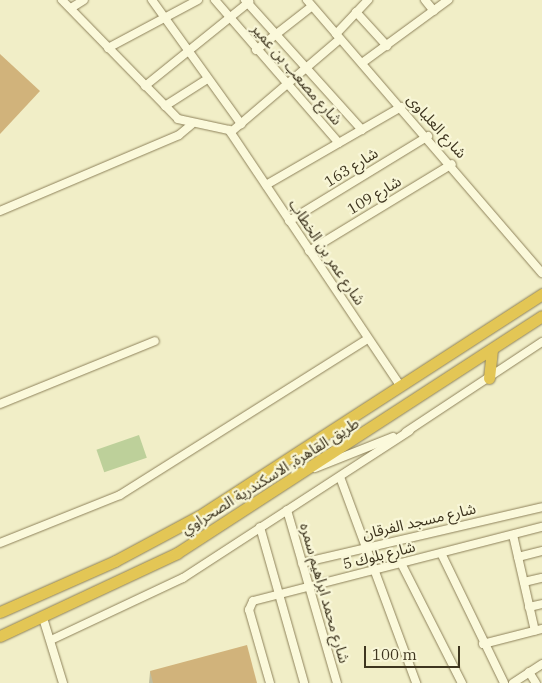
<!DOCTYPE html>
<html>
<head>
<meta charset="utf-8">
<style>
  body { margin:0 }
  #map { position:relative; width:542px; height:683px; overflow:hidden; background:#f1eec7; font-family:"IBM Plex Serif","Noto Sans Arabic",serif }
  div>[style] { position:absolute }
  .green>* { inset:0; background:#bdd09a; transform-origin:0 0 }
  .shadow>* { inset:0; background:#0003 }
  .building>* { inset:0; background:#d1b37b }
  .roads { filter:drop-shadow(0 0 1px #8e825b) drop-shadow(0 0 1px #8e825b) }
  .minor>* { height:8px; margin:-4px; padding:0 4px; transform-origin:4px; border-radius:4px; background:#fbf9db }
  .highway>* { height:11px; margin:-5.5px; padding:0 5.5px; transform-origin:5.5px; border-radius:5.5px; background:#e3c655 }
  span { translate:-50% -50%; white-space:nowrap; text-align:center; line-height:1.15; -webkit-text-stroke:4.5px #f8f6d7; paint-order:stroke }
  .street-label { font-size:15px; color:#3e351f }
  .scale { position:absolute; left:364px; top:646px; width:96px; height:22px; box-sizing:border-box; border:2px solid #3e351f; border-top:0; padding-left:6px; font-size:15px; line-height:18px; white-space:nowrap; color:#3e351f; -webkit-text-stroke:4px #f8f6d7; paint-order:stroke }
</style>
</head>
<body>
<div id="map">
  <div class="green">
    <i style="left:139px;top:435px;width:24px;height:45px;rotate:71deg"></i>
  </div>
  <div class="shadow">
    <i style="clip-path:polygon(150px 672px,256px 683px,149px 683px)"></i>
  </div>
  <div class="building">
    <i style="clip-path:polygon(0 54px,40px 91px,0 134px)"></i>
    <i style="clip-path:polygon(247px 645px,257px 683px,153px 683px,150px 671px)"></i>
  </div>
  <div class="roads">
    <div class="minor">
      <i style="left:62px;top:0;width:166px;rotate:45.7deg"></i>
      <i style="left:178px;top:119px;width:52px;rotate:12.2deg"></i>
      <i style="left:229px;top:130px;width:309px;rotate:56.2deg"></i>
      <i style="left:152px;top:0;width:153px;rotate:54.3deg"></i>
      <i style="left:215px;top:0;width:189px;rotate:49.1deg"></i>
      <i style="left:245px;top:0;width:175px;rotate:48deg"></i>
      <i style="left:307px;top:0;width:360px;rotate:49.3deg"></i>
      <i style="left:425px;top:0;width:14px;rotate:51deg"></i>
      <i style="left:71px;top:8px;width:15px;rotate:-32deg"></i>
      <i style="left:356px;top:12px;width:46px;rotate:47.6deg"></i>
      <i style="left:336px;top:34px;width:47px;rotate:-46.7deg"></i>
      <i style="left:108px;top:48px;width:102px;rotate:-28.1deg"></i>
      <i style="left:256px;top:50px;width:70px;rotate:-38deg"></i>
      <i style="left:362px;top:63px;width:107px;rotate:-36.2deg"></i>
      <i style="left:145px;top:86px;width:134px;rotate:-38.9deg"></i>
      <i style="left:165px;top:106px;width:49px;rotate:-32.4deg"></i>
      <i style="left:231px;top:132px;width:143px;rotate:-40.5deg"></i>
      <i style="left:266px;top:185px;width:156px;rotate:-30deg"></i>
      <i style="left:0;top:211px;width:194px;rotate:-23deg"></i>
      <i style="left:179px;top:135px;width:16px;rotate:-40deg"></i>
      <i style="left:289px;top:221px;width:163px;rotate:-31.4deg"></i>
      <i style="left:309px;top:251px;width:167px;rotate:-31.3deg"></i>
      <i style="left:0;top:404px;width:167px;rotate:-22.1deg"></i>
      <i style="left:406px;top:432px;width:163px;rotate:-33.5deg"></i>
      <i style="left:315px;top:468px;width:84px;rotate:-21.7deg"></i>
      <i style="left:340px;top:477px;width:220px;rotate:69.7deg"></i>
      <i style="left:287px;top:510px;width:180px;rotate:73.9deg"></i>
      <i style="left:260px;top:527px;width:162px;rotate:74.2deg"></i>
      <i style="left:513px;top:535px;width:98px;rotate:77.1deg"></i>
      <i style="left:0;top:543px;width:129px;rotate:-21.8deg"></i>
      <i style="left:120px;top:495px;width:293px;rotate:-32.2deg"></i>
      <i style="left:441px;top:553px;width:144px;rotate:64.1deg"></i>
      <i style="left:518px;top:557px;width:25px;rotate:-14deg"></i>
      <i style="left:302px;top:563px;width:246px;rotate:-13.1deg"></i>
      <i style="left:401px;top:563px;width:135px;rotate:63.1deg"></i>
      <i style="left:524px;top:582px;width:18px;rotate:-13deg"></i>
      <i style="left:529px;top:607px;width:13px;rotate:-13deg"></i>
      <i style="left:43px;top:618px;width:68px;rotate:72.9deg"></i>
      <i style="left:51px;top:640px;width:146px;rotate:-25.2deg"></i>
      <i style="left:183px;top:578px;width:270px;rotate:-33deg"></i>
      <i style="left:483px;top:644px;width:61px;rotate:-14.3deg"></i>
      <i style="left:529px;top:672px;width:13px;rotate:58deg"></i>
      <i style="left:270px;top:683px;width:76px;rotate:-106deg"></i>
      <i style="left:249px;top:610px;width:10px;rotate:-66deg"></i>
      <i style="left:253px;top:601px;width:298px;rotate:-14.4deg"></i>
      <i style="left:513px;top:683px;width:35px;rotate:-33deg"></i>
    </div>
    <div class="highway">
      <i style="left:489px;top:378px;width:29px;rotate:-84deg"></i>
      <i style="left:0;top:612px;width:126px;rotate:-23.9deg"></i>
      <i style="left:115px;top:561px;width:95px;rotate:-28.2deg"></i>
      <i style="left:199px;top:516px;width:409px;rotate:-32.9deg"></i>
      <i style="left:0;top:636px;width:195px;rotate:-25.1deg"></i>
      <i style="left:177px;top:553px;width:435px;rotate:-33deg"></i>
    </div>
  </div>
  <div class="street-label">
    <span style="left:297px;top:74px;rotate:49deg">شارع مصعب بن عمير</span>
    <span style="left:437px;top:126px;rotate:48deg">شارع العلباوى</span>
    <span style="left:351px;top:167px;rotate:-32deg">شارع 163</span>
    <span style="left:374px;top:195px;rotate:-31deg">شارع 109</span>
    <span style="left:327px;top:252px;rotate:56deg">شارع عمر بن الخطاب</span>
    <span style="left:270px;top:476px;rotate:-32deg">طريق القاهرة, الاسكندرية الصحراوي</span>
    <span style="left:419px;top:521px;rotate:-13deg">شارع مسجد الفرقان</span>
    <span style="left:379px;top:555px;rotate:-14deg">شارع بلوك 5</span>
    <span style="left:325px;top:593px;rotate:74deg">شارع محمد ابراهيم سمره</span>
  </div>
  <div class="scale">100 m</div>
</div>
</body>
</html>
